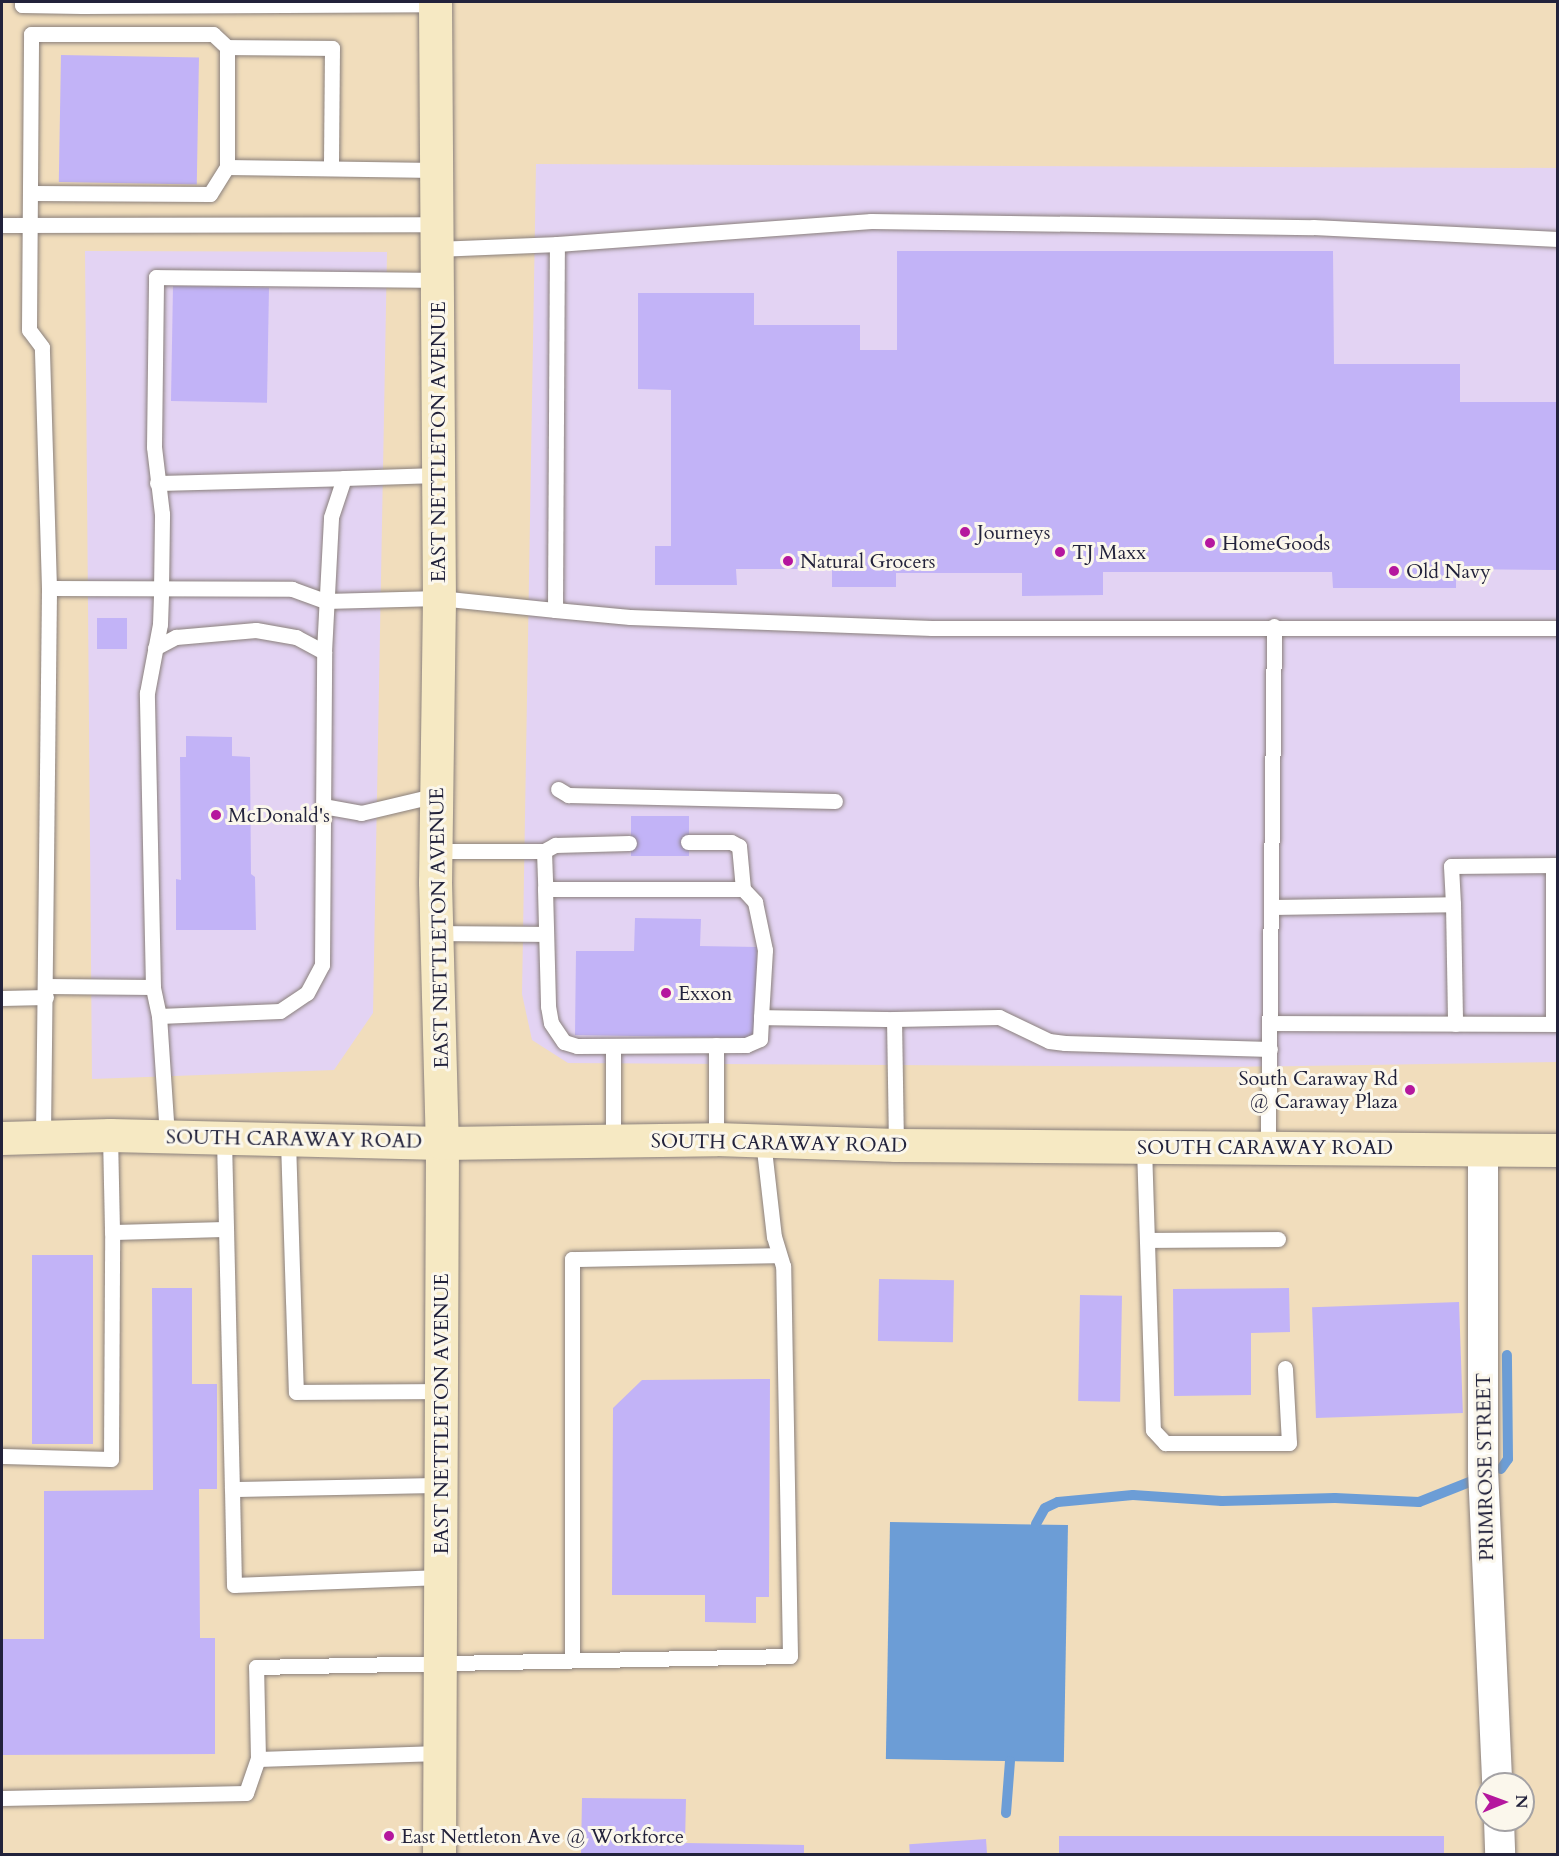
<!DOCTYPE html>
<html>
<head>
<meta charset="utf-8">
<style>
  body { margin:0 }
  #map { position:relative; width:1559px; height:1856px; overflow:hidden; background:#f1ddbc; font-family:Cardo,serif }
  div>[style] { position:absolute }
  .built>* { inset:0; background:#e3d3f3 }
  .water>* { inset:0; background:#6c9dd6; transform-origin:0 0 }
  .stream>* { height:10px; margin:-5px; padding:0 5px; transform-origin:5px; border-radius:5px; background:#6c9dd6 }
  .building>* { inset:0; background:#c2b3f7; transform-origin:0 0 }
  .roads { filter:drop-shadow(0 0 2px #8a807c) drop-shadow(0 0 2px #8a807c) }
  .lane>* { height:15px; margin:-7.5px; padding:0 7.5px; transform-origin:7.5px; border-radius:7.5px; background:#fff }
  .street>* { height:30px; margin:-15px; padding:0 15px; transform-origin:15px; border-radius:15px; background:#fff }
  .secondary>* { height:33px; margin:-16.5px; padding:0 16.5px; transform-origin:16.5px; border-radius:16.5px; background:#f6e9c3 }
  .dots>* { width:16px; height:16px; translate:-50% -50%; box-sizing:border-box; border:3px solid #fbf7ec; border-radius:50% }
  span { translate:-50% -50%; white-space:nowrap; text-align:center; line-height:1.15; -webkit-text-stroke:6px #fbf7ec; paint-order:stroke }
  .street-label { font-size:20px; color:#22223b }
  .poi-label { font-size:20px; color:#22223b }
  .left { translate:0 -50%; text-align:left }
  .right { translate:-100% -50%; text-align:right }
  .frame { position:absolute; inset:0; border:3px solid #22223b; pointer-events:none }
  .north { position:absolute; left:1475px; top:1772px; width:60px; height:60px; box-sizing:border-box; background:#fbf7ec; border:2px solid #a4a2a5; border-radius:50%; rotate:89deg; font-size:16px; font-weight:700; line-height:24px; text-align:center; color:#22223b }
  .north::after { content:''; display:block; margin:auto; width:21px; height:27px; background:#b5179e; clip-path:polygon(50% 0,100% 100%,50% 72%,0 100%) }
</style>
</head>
<body>
<div id="map">
  <div class="built">
    <i style="clip-path:polygon(536px 164px,1557px 168px,1557px 1062px,1230px 1067px,568px 1063px,532px 1040px,522px 994px)"></i>
    <i style="clip-path:polygon(85px 251px,387px 252px,373px 1013px,334px 1070px,92px 1079px)"></i>
  </div>
  <div class="water">
    <i style="left:890px;top:1522px;width:178px;height:237px;rotate:1deg"></i>
  </div>
  <div class="stream">
    <i style="left:1501px;top:1469px;width:12px;rotate:-55deg"></i>
    <i style="left:1508px;top:1459px;width:104px;rotate:-90.6deg"></i>
    <i style="left:1036px;top:1524px;width:18px;rotate:-61deg"></i>
    <i style="left:1045px;top:1508px;width:14px;rotate:-25deg"></i>
    <i style="left:1058px;top:1502px;width:75px;rotate:-5.3deg"></i>
    <i style="left:1133px;top:1495px;width:89px;rotate:3.9deg"></i>
    <i style="left:1222px;top:1501px;width:113px;rotate:-1.5deg"></i>
    <i style="left:1335px;top:1498px;width:84px;rotate:2.7deg"></i>
    <i style="left:1419px;top:1502px;width:57px;rotate:-21.6deg"></i>
    <i style="left:1006px;top:1813px;width:52px;rotate:-85.6deg"></i>
  </div>
  <div class="building">
    <i style="left:61px;top:55px;width:138px;height:127px;rotate:1deg"></i>
    <i style="clip-path:polygon(897px 251px,1333px 251px,1334px 364px,1460px 364px,1460px 402px,1558px 402px,1558px 570px,1456px 569px,1456px 588px,1333px 588px,1332px 572px,1103px 572px,1103px 595px,1022px 596px,1022px 573px,896px 573px,896px 587px,832px 587px,832px 569px,736px 569px,737px 585px,655px 585px,655px 546px,671px 546px,671px 390px,638px 389px,638px 293px,754px 293px,754px 325px,860px 325px,860px 350px,897px 350px)"></i>
    <i style="left:173px;top:286px;width:96px;height:115px;rotate:1deg"></i>
    <i style="left:97px;top:618px;width:30px;height:31px"></i>
    <i style="clip-path:polygon(186px 736px,232px 737px,232px 756px,250px 757px,251px 874px,255px 877px,256px 930px,176px 930px,176px 879px,181px 880px,180px 757px,186px 757px)"></i>
    <i style="left:689px;top:816px;width:40px;height:58px;rotate:90deg"></i>
    <i style="clip-path:polygon(635px 918px,701px 919px,700px 946px,757px 947px,755px 1038px,575px 1035px,576px 951px,634px 951px)"></i>
    <i style="left:32px;top:1255px;width:61px;height:189px"></i>
    <i style="left:879px;top:1279px;width:75px;height:62px;rotate:1deg"></i>
    <i style="clip-path:polygon(152px 1288px,192px 1288px,192px 1384px,217px 1384px,217px 1489px,199px 1489px,200px 1638px,215px 1638px,215px 1754px,2px 1755px,2px 1639px,44px 1639px,44px 1491px,153px 1490px)"></i>
    <i style="clip-path:polygon(1289px 1288px,1290px 1332px,1251px 1333px,1251px 1395px,1174px 1396px,1173px 1289px)"></i>
    <i style="left:1080px;top:1295px;width:42px;height:106px;rotate:1deg"></i>
    <i style="left:1459px;top:1302px;width:111px;height:147px;rotate:88deg"></i>
    <i style="clip-path:polygon(770px 1379px,769px 1597px,756px 1597px,756px 1623px,705px 1622px,705px 1595px,612px 1595px,613px 1408px,642px 1380px)"></i>
    <i style="clip-path:polygon(582px 1798px,686px 1799px,685px 1843px,804px 1845px,804px 1854px,581px 1854px)"></i>
    <i style="left:1059px;top:1836px;width:385px;height:18px"></i>
    <i style="left:986px;top:1839px;width:15px;height:77px;rotate:86deg"></i>
  </div>
  <div class="roads">
    <div class="lane">
      <i style="left:22px;top:2px;width:3px;rotate:90deg"></i>
      <i style="left:22px;top:5px;width:60px;rotate:1deg"></i>
      <i style="left:82px;top:6px;width:353px;rotate:-0.3deg"></i>
      <i style="left:227px;top:47px;width:105px;rotate:0.5deg"></i>
      <i style="left:332px;top:48px;width:120px;rotate:90.5deg"></i>
      <i style="left:32px;top:193px;width:178px;rotate:0.3deg"></i>
      <i style="left:210px;top:194px;width:32px;rotate:-58deg"></i>
      <i style="left:227px;top:167px;width:209px;rotate:0.8deg"></i>
      <i style="left:2px;top:225px;width:435px;rotate:-0.1deg"></i>
      <i style="left:557px;top:244px;width:315px;rotate:-4.2deg"></i>
      <i style="left:871px;top:221px;width:442px;rotate:0.8deg"></i>
      <i style="left:1313px;top:227px;width:245px;rotate:2.8deg"></i>
      <i style="left:157px;top:483px;width:187px;rotate:-1.5deg"></i>
      <i style="left:49px;top:588px;width:243px;rotate:0.2deg"></i>
      <i style="left:292px;top:589px;width:35px;rotate:20deg"></i>
      <i style="left:325px;top:601px;width:114px;rotate:-1.5deg"></i>
      <i style="left:439px;top:598px;width:117px;rotate:5.9deg"></i>
      <i style="left:555px;top:610px;width:366px;rotate:-89.7deg"></i>
      <i style="left:557px;top:244px;width:120px;rotate:177.6deg"></i>
      <i style="left:555px;top:610px;width:75px;rotate:5.3deg"></i>
      <i style="left:630px;top:617px;width:302px;rotate:2.1deg"></i>
      <i style="left:932px;top:628px;width:626px"></i>
      <i style="left:155px;top:648px;width:24px;rotate:-28deg"></i>
      <i style="left:176px;top:637px;width:80px;rotate:-5deg"></i>
      <i style="left:256px;top:630px;width:41px;rotate:9.9deg"></i>
      <i style="left:296px;top:637px;width:32px;rotate:28deg"></i>
      <i style="left:558px;top:789px;width:12px;rotate:31deg"></i>
      <i style="left:568px;top:795px;width:267px;rotate:1.3deg"></i>
      <i style="left:323px;top:806px;width:39px;rotate:10deg"></i>
      <i style="left:361px;top:813px;width:78px;rotate:-13.3deg"></i>
      <i style="left:688px;top:842px;width:43px"></i>
      <i style="left:731px;top:842px;width:9px;rotate:27deg"></i>
      <i style="left:739px;top:846px;width:43px;rotate:84.7deg"></i>
      <i style="left:436px;top:851px;width:108px"></i>
      <i style="left:544px;top:851px;width:38px;rotate:88deg"></i>
      <i style="left:545px;top:889px;width:198px"></i>
      <i style="left:743px;top:889px;width:18px;rotate:47deg"></i>
      <i style="left:755px;top:902px;width:49px;rotate:78.2deg"></i>
      <i style="left:765px;top:950px;width:67px;rotate:93.4deg"></i>
      <i style="left:761px;top:1017px;width:133px;rotate:0.9deg"></i>
      <i style="left:544px;top:851px;width:13px;rotate:-29deg"></i>
      <i style="left:555px;top:845px;width:74px;rotate:-1.5deg"></i>
      <i style="left:1553px;top:865px;width:159px;rotate:90deg"></i>
      <i style="left:545px;top:889px;width:117px;rotate:88.5deg"></i>
      <i style="left:548px;top:1006px;width:17px;rotate:80deg"></i>
      <i style="left:551px;top:1023px;width:23px;rotate:56deg"></i>
      <i style="left:564px;top:1042px;width:14px;rotate:17deg"></i>
      <i style="left:577px;top:1046px;width:169px;rotate:-0.3deg"></i>
      <i style="left:746px;top:1045px;width:15px;rotate:-23deg"></i>
      <i style="left:760px;top:1039px;width:22px;rotate:-87deg"></i>
      <i style="left:1453px;top:904px;width:38px;rotate:-93deg"></i>
      <i style="left:1451px;top:866px;width:107px;rotate:-0.5deg"></i>
      <i style="left:1272px;top:907px;width:181px;rotate:-0.9deg"></i>
      <i style="left:1453px;top:904px;width:120px;rotate:89deg"></i>
      <i style="left:437px;top:933px;width:109px;rotate:0.5deg"></i>
      <i style="left:46px;top:986px;width:107px;rotate:0.5deg"></i>
      <i style="left:2px;top:998px;width:44px;rotate:-1.3deg"></i>
      <i style="left:159px;top:1016px;width:121px;rotate:-2.4deg"></i>
      <i style="left:280px;top:1011px;width:32px;rotate:-34deg"></i>
      <i style="left:307px;top:993px;width:32px;rotate:-62deg"></i>
      <i style="left:322px;top:965px;width:313px;rotate:-89.6deg"></i>
      <i style="left:324px;top:652px;width:135px;rotate:-87deg"></i>
      <i style="left:331px;top:517px;width:41px;rotate:-71.6deg"></i>
      <i style="left:344px;top:478px;width:94px;rotate:-1.8deg"></i>
      <i style="left:1270px;top:1023px;width:288px;rotate:0.2deg"></i>
      <i style="left:716px;top:1045px;width:94px;rotate:90deg"></i>
      <i style="left:110px;top:1135px;width:97px;rotate:88.8deg"></i>
      <i style="left:112px;top:1232px;width:114px;rotate:-1.5deg"></i>
      <i style="left:43px;top:1136px;width:548px;rotate:-89.37deg"></i>
      <i style="left:49px;top:588px;width:241px;rotate:-91.7deg"></i>
      <i style="left:42px;top:347px;width:21px;rotate:-127deg"></i>
      <i style="left:29px;top:330px;width:296px;rotate:-89.6deg"></i>
      <i style="left:31px;top:34px;width:182px"></i>
      <i style="left:213px;top:34px;width:19px;rotate:43deg"></i>
      <i style="left:227px;top:47px;width:120px;rotate:90deg"></i>
      <i style="left:167px;top:1136px;width:120px;rotate:-93.8deg"></i>
      <i style="left:159px;top:1016px;width:30px;rotate:-102deg"></i>
      <i style="left:153px;top:987px;width:294px;rotate:-91.2deg"></i>
      <i style="left:147px;top:693px;width:70px;rotate:-79.3deg"></i>
      <i style="left:160px;top:624px;width:34px;rotate:-88deg"></i>
      <i style="left:161px;top:590px;width:76px;rotate:-89.2deg"></i>
      <i style="left:162px;top:514px;width:67px;rotate:-96.8deg"></i>
      <i style="left:154px;top:447px;width:170px;rotate:-89.3deg"></i>
      <i style="left:156px;top:277px;width:281px;rotate:0.6deg"></i>
      <i style="left:224px;top:1139px;width:350px;rotate:88.7deg"></i>
      <i style="left:288px;top:1141px;width:251px;rotate:88.2deg"></i>
      <i style="left:296px;top:1392px;width:145px;rotate:-0.4deg"></i>
      <i style="left:613px;top:1141px;width:95px;rotate:-90deg"></i>
      <i style="left:896px;top:1145px;width:126px;rotate:-90.9deg"></i>
      <i style="left:894px;top:1019px;width:105px;rotate:-1.1deg"></i>
      <i style="left:999px;top:1017px;width:55px;rotate:25.6deg"></i>
      <i style="left:1049px;top:1041px;width:16px;rotate:7deg"></i>
      <i style="left:1065px;top:1043px;width:205px;rotate:1.7deg"></i>
      <i style="left:1144px;top:1147px;width:283px;rotate:88.2deg"></i>
      <i style="left:1153px;top:1430px;width:18px;rotate:47deg"></i>
      <i style="left:1165px;top:1443px;width:124px"></i>
      <i style="left:1289px;top:1443px;width:75px;rotate:-93.1deg"></i>
      <i style="left:1268px;top:1147px;width:521px;rotate:-89.34deg"></i>
      <i style="left:1148px;top:1240px;width:130px;rotate:-0.4deg"></i>
      <i style="left:2px;top:1456px;width:109px;rotate:1.6deg"></i>
      <i style="left:111px;top:1459px;width:227px;rotate:-89.7deg"></i>
      <i style="left:440px;top:1577px;width:206px;rotate:177.8deg"></i>
      <i style="left:234px;top:1585px;width:96px;rotate:-91.2deg"></i>
      <i style="left:232px;top:1489px;width:208px;rotate:-1.1deg"></i>
      <i style="left:572px;top:1659px;width:400px;rotate:-90deg"></i>
      <i style="left:572px;top:1259px;width:207px;rotate:-1.1deg"></i>
      <i style="left:258px;top:1759px;width:92px;rotate:-91.2deg"></i>
      <i style="left:256px;top:1667px;width:534px;rotate:-1.18deg"></i>
      <i style="left:790px;top:1656px;width:390px;rotate:-91deg"></i>
      <i style="left:783px;top:1266px;width:30px;rotate:-107deg"></i>
      <i style="left:774px;top:1237px;width:97px;rotate:-96.5deg"></i>
      <i style="left:2px;top:1798px;width:244px;rotate:-1.2deg"></i>
      <i style="left:246px;top:1793px;width:36px;rotate:-71deg"></i>
      <i style="left:258px;top:1759px;width:181px;rotate:-1.9deg"></i>
    </div>
    <div class="street">
      <i style="left:1483px;top:1149px;width:321px;rotate:90deg"></i>
      <i style="left:1483px;top:1470px;width:314px;rotate:87.4deg"></i>
      <i style="left:1499px;top:1820px;width:34px;rotate:88deg"></i>
    </div>
    <div class="secondary">
      <i style="left:435px;top:2px;width:596px;rotate:89.62deg"></i>
      <i style="left:439px;top:598px;width:284px;rotate:90.8deg"></i>
      <i style="left:435px;top:882px;width:261px;rotate:88.5deg"></i>
      <i style="left:442px;top:1143px;width:711px;rotate:90.24deg"></i>
      <i style="left:2px;top:1138px;width:108px;rotate:-1.6deg"></i>
      <i style="left:110px;top:1135px;width:332px;rotate:1.4deg"></i>
      <i style="left:442px;top:1143px;width:274px;rotate:-0.8deg"></i>
      <i style="left:716px;top:1139px;width:180px;rotate:1.9deg"></i>
      <i style="left:896px;top:1145px;width:662px;rotate:0.43deg"></i>
    </div>
  </div>
  <div class="dots">
    <i style="left:965px;top:532px;background:#b5179e"></i>
    <i style="left:1210px;top:543px;background:#b5179e"></i>
    <i style="left:1060px;top:552px;background:#b5179e"></i>
    <i style="left:788px;top:561px;background:#b5179e"></i>
    <i style="left:1394px;top:571px;background:#b5179e"></i>
    <i style="left:216px;top:815px;background:#b5179e"></i>
    <i style="left:666px;top:993px;background:#b5179e"></i>
    <i style="left:1410px;top:1090px;background:#b5179e"></i>
    <i style="left:389px;top:1836px;background:#b5179e"></i>
  </div>
  <div class="street-label">
    <span style="left:438px;top:442px;rotate:-90deg">EAST NETTLETON AVENUE</span>
    <span style="left:439px;top:928px;rotate:-91deg">EAST NETTLETON AVENUE</span>
    <span style="left:294px;top:1139px;rotate:1deg">SOUTH CARAWAY ROAD</span>
    <span style="left:779px;top:1143px;rotate:1deg">SOUTH CARAWAY ROAD</span>
    <span style="left:1265px;top:1147px">SOUTH CARAWAY ROAD</span>
    <span style="left:441px;top:1414px;rotate:-90deg">EAST NETTLETON AVENUE</span>
    <span style="left:1485px;top:1467px;rotate:-91deg">PRIMROSE STREET</span>
  </div>
  <div class="poi-label">
    <span class="left" style="left:977px;top:532px">Journeys</span>
    <span class="left" style="left:1222px;top:543px">HomeGoods</span>
    <span class="left" style="left:1072px;top:552px">TJ Maxx</span>
    <span class="left" style="left:800px;top:561px">Natural Grocers</span>
    <span class="left" style="left:1406px;top:571px">Old Navy</span>
    <span class="left" style="left:228px;top:815px">McDonald's</span>
    <span class="left" style="left:678px;top:993px">Exxon</span>
    <span class="right" style="left:1398px;top:1090px">South Caraway Rd<br>@ Caraway Plaza</span>
    <span class="left" style="left:401px;top:1836px">East Nettleton Ave @ Workforce</span>
  </div>
  <div class="frame"></div>
  <div class="north">N</div>
</div>
</body>
</html>
